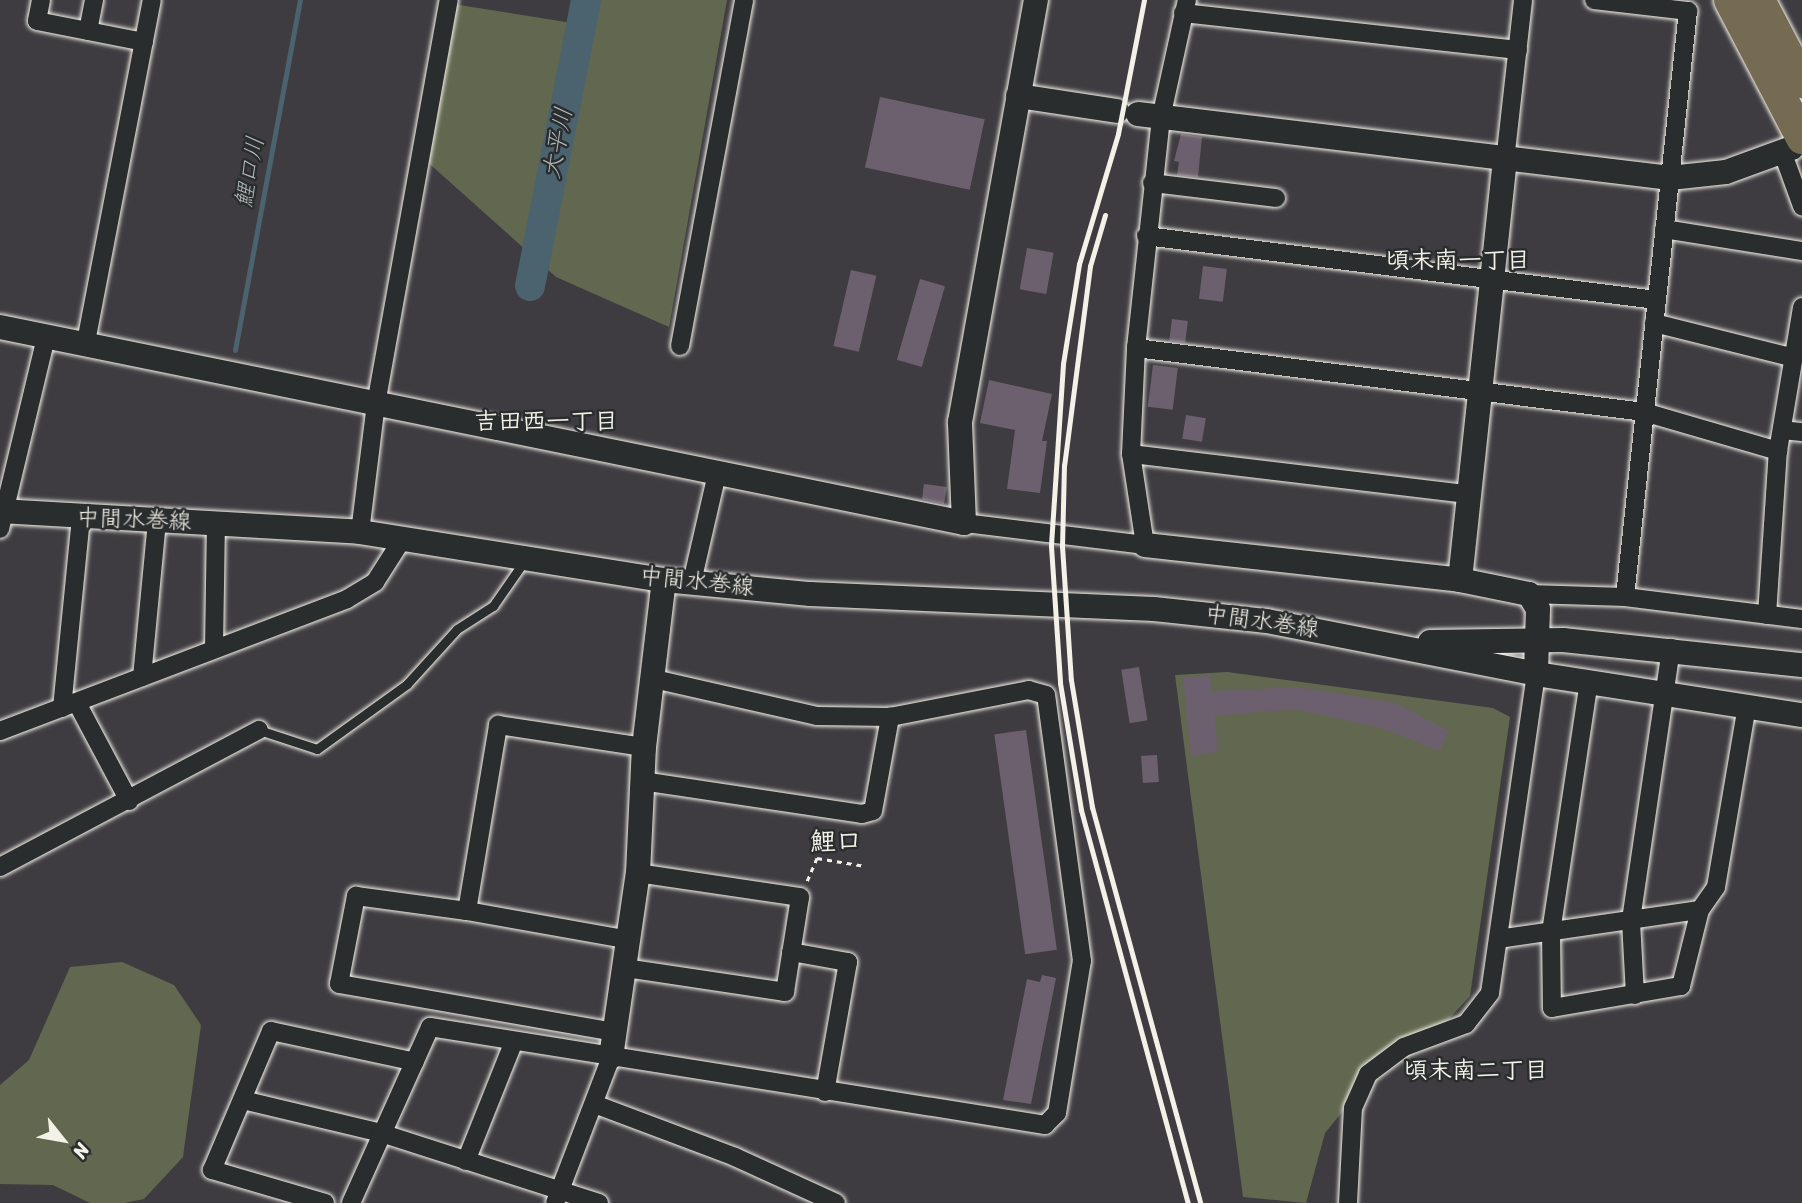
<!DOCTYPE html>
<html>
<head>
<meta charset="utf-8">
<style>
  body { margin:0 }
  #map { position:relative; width:1802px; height:1203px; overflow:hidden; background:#3e3c41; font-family:Sriracha,"Klee One",sans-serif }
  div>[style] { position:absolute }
  .green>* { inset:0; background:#61684f }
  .stream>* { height:5px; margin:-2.5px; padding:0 2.5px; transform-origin:2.5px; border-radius:2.5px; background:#4a636e }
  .river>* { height:30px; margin:-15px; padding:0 15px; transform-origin:15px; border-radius:15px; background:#4a636e }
  .building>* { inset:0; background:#6d606e; transform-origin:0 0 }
  .path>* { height:2.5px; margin-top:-1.25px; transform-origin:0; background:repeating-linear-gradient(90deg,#f4f1e8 0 5px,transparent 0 10px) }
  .roads { filter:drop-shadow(0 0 2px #f4f1e8) drop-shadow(0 0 2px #f4f1e8) }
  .lane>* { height:9px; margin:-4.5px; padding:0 4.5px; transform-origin:4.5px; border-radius:4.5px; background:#2a2d2e }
  .street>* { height:18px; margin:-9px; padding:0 9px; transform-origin:9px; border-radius:9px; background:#2a2d2e }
  .secondary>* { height:24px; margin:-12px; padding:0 12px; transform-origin:12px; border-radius:12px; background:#2a2d2e }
  .highway>* { height:32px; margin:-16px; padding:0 16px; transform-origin:16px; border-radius:16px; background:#756b52 }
  .rail>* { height:5px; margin:-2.5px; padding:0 2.5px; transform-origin:2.5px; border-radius:2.5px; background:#f4f1e8 }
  span { translate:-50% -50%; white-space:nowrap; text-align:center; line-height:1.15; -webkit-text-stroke:5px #2a2d2e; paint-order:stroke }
  .street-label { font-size:23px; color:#f4f1e8 }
  .water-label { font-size:24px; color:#b0b8b7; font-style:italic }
  .neighbourhood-label { font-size:24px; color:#f4f1e8; font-weight:700 }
  .quarter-label { font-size:26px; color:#f4f1e8; font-weight:700 }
  .north { position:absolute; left:28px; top:1105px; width:70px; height:70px; -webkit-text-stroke:5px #2a2d2e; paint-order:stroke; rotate:121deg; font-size:19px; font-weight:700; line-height:28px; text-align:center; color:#f4f1e8 }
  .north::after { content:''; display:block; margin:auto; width:24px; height:32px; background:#f4f1e8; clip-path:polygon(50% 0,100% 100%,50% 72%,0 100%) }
</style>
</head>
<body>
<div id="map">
  <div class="green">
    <i style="clip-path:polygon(597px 0,727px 0,669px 327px,556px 277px,423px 158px,453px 4px,591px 26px)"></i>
    <i style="clip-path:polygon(1227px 672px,1493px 708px,1510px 717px,1470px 996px,1420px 1050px,1365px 1084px,1325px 1133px,1306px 1203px,1243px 1197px,1175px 675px)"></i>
    <i style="clip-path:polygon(122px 962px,174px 985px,201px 1025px,183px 1157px,144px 1199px,124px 1203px,90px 1203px,53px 1185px,0 1184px,0 1085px,29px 1060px,70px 967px)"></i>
  </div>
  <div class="stream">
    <i style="left:235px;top:350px;width:356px;rotate:-79.5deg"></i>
  </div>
  <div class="river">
    <i style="left:530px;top:286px;width:291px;rotate:-78.9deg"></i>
  </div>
  <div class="building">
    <i style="left:880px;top:97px;width:107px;height:72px;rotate:12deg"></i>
    <i style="clip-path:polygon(1181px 134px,1202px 137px,1198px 177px,1177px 175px,1179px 162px,1174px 161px)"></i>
    <i style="left:1027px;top:248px;width:27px;height:42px;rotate:10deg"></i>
    <i style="left:1203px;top:266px;width:24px;height:33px;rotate:7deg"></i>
    <i style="left:851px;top:270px;width:26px;height:78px;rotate:13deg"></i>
    <i style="left:920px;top:279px;width:26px;height:84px;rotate:16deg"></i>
    <i style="left:1172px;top:319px;width:16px;height:22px;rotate:7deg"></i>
    <i style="left:1153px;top:365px;width:25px;height:42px;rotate:7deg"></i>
    <i style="clip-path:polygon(989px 380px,1052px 394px,1042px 441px,1047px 441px,1040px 493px,1007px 489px,1015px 430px,980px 423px)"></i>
    <i style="left:1186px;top:415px;width:20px;height:24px;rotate:9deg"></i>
    <i style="clip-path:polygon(924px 484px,947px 487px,944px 504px,922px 499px)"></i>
    <i style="left:1139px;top:667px;width:54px;height:18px;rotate:81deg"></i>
    <i style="clip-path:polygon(1210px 675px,1212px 691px,1297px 687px,1396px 703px,1449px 731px,1439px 751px,1384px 729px,1296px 709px,1215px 716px,1218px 752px,1191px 756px,1183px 678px)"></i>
    <i style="left:1026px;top:730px;width:222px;height:32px;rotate:82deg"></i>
    <i style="left:1157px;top:755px;width:27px;height:16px;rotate:86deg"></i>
    <i style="clip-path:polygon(1042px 975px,1056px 978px,1031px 1104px,1003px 1100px,1027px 979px,1040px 982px)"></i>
  </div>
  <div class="path">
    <i style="left:807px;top:881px;width:25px;rotate:-67deg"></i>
    <i style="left:817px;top:858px;width:49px;rotate:9.5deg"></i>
  </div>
  <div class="roads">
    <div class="lane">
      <i style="left:259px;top:730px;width:61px;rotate:18.1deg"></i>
      <i style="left:317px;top:749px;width:111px;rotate:-35.8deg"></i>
      <i style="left:407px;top:684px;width:74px;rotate:-47.7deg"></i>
      <i style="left:457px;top:629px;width:43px;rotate:-32.6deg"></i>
      <i style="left:493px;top:606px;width:56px;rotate:-55.2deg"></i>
    </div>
    <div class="street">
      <i style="left:41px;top:0;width:21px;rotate:101deg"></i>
      <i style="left:37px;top:21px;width:109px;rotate:11.1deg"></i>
      <i style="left:1594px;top:0;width:95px;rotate:6.7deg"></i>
      <i style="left:1688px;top:11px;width:589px;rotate:96.14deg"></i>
      <i style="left:1183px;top:13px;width:337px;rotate:6.3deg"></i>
      <i style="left:88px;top:31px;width:32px;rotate:-79deg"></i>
      <i style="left:1782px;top:151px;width:59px;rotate:70deg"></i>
      <i style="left:1505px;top:161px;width:162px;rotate:-83.6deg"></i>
      <i style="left:1152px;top:183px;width:125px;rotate:6.9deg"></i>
      <i style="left:1664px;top:229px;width:140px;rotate:9.1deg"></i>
      <i style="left:1146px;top:236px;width:514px;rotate:7.15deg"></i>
      <i style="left:1654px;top:323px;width:140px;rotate:14deg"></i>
      <i style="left:680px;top:346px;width:352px;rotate:-79.5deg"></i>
      <i style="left:85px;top:347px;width:353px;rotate:-79.1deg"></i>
      <i style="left:1136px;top:348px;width:512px;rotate:7.18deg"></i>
      <i style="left:1644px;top:412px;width:140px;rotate:16.2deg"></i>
      <i style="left:1782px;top:430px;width:20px;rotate:6deg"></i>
      <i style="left:1131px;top:454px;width:338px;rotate:6.8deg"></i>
      <i style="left:964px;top:523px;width:182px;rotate:6.9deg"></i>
      <i style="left:1145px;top:545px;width:92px;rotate:-98.7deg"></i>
      <i style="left:1131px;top:454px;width:106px;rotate:-87.3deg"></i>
      <i style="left:1136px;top:348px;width:231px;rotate:-83.8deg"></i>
      <i style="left:1161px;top:118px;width:121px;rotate:-77.6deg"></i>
      <i style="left:0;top:529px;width:197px;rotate:-76.5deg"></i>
      <i style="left:360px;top:532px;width:129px;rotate:-82.9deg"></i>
      <i style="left:376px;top:404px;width:411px;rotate:-79.8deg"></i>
      <i style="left:692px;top:582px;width:111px;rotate:-77deg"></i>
      <i style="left:1529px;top:594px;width:96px;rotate:1.8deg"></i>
      <i style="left:1625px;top:597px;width:178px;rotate:7.1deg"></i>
      <i style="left:1767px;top:615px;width:164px;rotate:-86.2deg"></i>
      <i style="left:1778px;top:451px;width:146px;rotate:-80.5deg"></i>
      <i style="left:214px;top:648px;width:125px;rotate:-89.1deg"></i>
      <i style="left:142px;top:677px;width:157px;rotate:-84.5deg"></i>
      <i style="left:1589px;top:681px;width:253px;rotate:98.6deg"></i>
      <i style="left:1551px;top:931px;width:77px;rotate:89.3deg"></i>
      <i style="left:1552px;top:1008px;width:131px;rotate:-9.7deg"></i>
      <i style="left:1681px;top:986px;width:78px;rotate:-76deg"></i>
      <i style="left:1700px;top:910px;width:28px;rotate:-55deg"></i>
      <i style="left:1716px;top:887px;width:184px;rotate:-80.3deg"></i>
      <i style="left:77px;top:703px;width:111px;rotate:62deg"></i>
      <i style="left:62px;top:708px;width:190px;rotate:-84.3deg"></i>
      <i style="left:0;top:731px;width:371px;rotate:-20.8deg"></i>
      <i style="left:347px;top:599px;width:33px;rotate:-31deg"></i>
      <i style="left:375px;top:582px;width:52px;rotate:-57.5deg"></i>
      <i style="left:642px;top:781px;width:222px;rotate:8.5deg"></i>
      <i style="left:862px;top:814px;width:11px;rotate:-15deg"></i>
      <i style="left:873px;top:811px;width:96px;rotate:-79.7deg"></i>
      <i style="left:0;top:867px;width:293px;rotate:-27.9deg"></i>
      <i style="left:467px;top:911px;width:165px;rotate:10.1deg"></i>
      <i style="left:1498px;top:939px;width:204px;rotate:-8.2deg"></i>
      <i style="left:791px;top:952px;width:58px;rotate:10deg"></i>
      <i style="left:848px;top:962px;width:132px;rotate:100deg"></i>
      <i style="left:625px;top:968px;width:162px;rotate:8.5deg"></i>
      <i style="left:785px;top:992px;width:96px;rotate:-81deg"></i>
      <i style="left:800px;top:897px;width:164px;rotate:-171.6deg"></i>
      <i style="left:1635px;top:995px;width:75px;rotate:-93.1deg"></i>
      <i style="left:1631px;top:920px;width:275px;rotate:-81.6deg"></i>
      <i style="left:615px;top:1032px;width:280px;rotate:-170.1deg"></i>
      <i style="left:339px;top:984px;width:90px;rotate:-79.1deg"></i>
      <i style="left:356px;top:896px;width:112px;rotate:7.7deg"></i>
      <i style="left:467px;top:911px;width:189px;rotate:-80.5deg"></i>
      <i style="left:498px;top:725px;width:148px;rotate:8.6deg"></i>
      <i style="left:243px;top:1100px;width:142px;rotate:13.4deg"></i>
      <i style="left:381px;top:1133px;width:229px;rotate:17.8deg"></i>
      <i style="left:597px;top:1105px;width:147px;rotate:20.6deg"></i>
      <i style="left:735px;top:1157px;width:111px;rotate:24.5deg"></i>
      <i style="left:466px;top:1161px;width:129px;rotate:-68.2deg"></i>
      <i style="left:325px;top:1203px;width:118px;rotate:-163.7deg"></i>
      <i style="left:212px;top:1170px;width:151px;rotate:-67deg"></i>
      <i style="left:271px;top:1031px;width:147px;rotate:12.1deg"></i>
      <i style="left:351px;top:1203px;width:193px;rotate:-65.8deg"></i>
      <i style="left:430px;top:1027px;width:623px;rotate:9.05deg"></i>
      <i style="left:1045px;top:1125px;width:17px;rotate:-45deg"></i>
      <i style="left:1057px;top:1113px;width:154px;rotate:-80.7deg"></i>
      <i style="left:1082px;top:961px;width:268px;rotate:-97.7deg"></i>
      <i style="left:1046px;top:695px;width:18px;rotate:-164deg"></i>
      <i style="left:1029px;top:690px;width:142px;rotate:169deg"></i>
      <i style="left:890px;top:717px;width:73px;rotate:-179.2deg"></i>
      <i style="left:817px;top:716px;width:171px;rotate:-167.2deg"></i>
      <i style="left:555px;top:1203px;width:156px;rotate:-69deg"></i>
      <i style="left:1348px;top:1203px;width:95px;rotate:-87deg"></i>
      <i style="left:1353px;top:1108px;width:37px;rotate:-66deg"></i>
      <i style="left:1368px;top:1074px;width:45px;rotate:-36.9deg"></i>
      <i style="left:1404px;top:1047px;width:66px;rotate:-20.4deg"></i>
      <i style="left:1466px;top:1024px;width:39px;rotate:-52deg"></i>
      <i style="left:1490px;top:993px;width:322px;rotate:-81.8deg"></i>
    </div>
    <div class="secondary">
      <i style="left:1018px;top:96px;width:100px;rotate:8.6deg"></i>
      <i style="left:1138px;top:114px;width:536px;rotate:6.86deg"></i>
      <i style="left:1670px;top:178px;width:56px;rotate:-6.1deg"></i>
      <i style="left:1726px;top:172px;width:70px;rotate:-20deg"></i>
      <i style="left:0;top:327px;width:984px;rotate:11.49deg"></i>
      <i style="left:964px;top:523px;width:101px;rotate:-92.3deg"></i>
      <i style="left:960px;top:422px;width:429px;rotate:-79.8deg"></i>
      <i style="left:0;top:511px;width:361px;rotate:3.3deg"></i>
      <i style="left:360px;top:532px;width:308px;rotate:9deg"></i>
      <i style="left:664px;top:580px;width:147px;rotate:5.5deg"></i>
      <i style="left:810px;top:594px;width:344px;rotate:2.5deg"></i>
      <i style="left:1154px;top:609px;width:114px;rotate:6.1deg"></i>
      <i style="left:1267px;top:621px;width:274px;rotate:11.1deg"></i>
      <i style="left:1536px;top:674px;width:269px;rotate:8.8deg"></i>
      <i style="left:1145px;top:545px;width:317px;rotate:6.3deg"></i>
      <i style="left:1460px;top:580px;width:70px;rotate:11.5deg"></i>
      <i style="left:1529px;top:594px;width:17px;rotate:59deg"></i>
      <i style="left:1538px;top:609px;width:65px;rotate:91.8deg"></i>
      <i style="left:1460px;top:580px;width:421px;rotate:-83.9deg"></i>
      <i style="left:1430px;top:642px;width:133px;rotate:-0.9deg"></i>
      <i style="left:1563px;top:640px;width:240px;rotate:6deg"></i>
      <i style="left:611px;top:1057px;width:186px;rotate:-81.7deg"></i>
      <i style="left:638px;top:873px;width:126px;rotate:-87.3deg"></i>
      <i style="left:644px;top:747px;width:168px;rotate:-83.2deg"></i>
    </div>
    <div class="highway">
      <i style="left:1730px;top:0;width:156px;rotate:62.4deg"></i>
      <i style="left:1759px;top:0;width:93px;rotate:62.3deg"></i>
    </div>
  </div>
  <div class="rail">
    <i style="left:1144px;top:0;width:136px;rotate:101deg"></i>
    <i style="left:1118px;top:134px;width:136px;rotate:106.7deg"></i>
    <i style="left:1079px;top:264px;width:101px;rotate:99.1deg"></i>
    <i style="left:1063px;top:364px;width:182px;rotate:93.8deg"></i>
    <i style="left:1051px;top:546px;width:137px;rotate:86.2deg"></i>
    <i style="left:1060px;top:683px;width:129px;rotate:80.6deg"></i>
    <i style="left:1081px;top:810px;width:407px;rotate:74.8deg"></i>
    <i style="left:1105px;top:215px;width:53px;rotate:106.4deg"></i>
    <i style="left:1090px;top:266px;width:201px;rotate:97.4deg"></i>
    <i style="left:1064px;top:465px;width:81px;rotate:91.4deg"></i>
    <i style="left:1062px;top:546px;width:134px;rotate:86.2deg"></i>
    <i style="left:1071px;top:680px;width:129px;rotate:80.6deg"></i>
    <i style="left:1092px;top:807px;width:410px;rotate:74.7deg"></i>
  </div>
  <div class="street-label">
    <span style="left:134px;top:520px;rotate:2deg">中間水巻線</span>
    <span style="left:697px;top:582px;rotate:6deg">中間水巻線</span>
    <span style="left:1262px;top:622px;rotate:8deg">中間水巻線</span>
  </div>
  <div class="water-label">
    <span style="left:558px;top:143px;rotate:-79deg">大平川</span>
    <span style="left:250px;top:172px;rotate:-80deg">鯉口川</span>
  </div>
  <div class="neighbourhood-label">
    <span style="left:1458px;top:261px">頃末南一丁目</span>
    <span style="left:546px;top:422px">吉田西一丁目</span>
    <span style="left:1476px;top:1071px">頃末南二丁目</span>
  </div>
  <div class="quarter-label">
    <span style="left:836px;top:842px">鯉口</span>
  </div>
  <div class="north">N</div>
</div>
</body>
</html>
